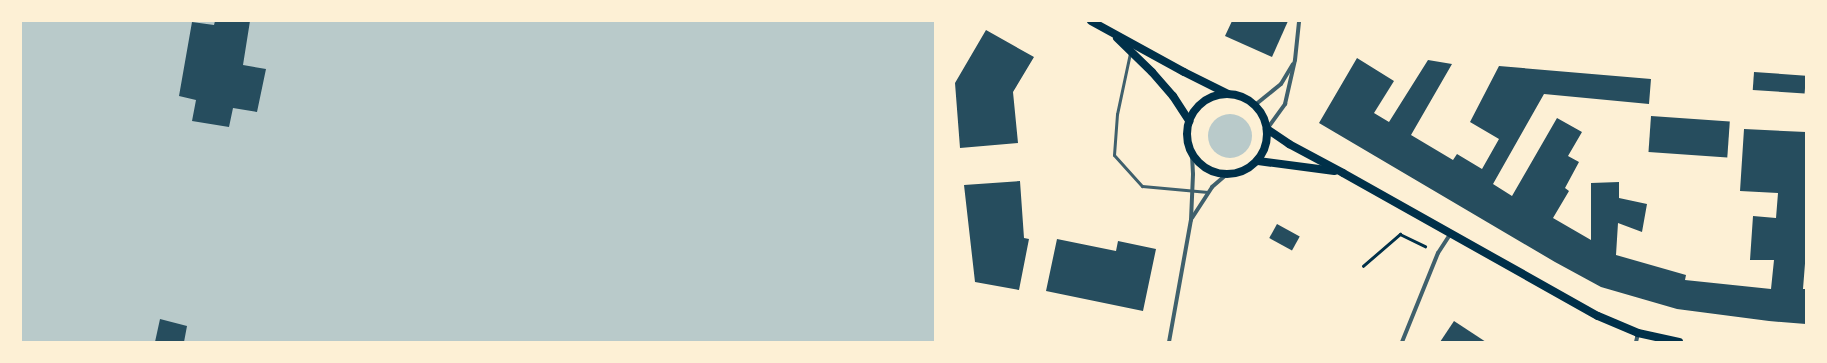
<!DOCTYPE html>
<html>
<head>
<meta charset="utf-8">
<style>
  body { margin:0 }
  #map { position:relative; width:1827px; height:363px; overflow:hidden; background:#fdf0d5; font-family:"Alegreya Sans",sans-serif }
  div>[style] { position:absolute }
  .green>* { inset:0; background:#b9caca; transform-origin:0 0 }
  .round { border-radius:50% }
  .building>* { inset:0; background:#264d5e; transform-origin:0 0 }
  .path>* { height:2.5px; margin:-1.25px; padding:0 1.25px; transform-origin:1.25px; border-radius:1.25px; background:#003049 }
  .service>* { height:3px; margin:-1.5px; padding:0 1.5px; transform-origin:1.5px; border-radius:1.5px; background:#3f606c }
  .minor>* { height:4px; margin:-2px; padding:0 2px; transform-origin:2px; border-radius:2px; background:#3f606c }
  .secondary>* { height:8px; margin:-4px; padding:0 4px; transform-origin:4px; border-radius:4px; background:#003049 }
  .secondary>.ring { margin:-4px; padding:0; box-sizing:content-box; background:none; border:8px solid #003049; border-radius:50% }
  span { translate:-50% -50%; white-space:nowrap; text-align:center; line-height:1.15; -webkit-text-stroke:3px #fdf0d5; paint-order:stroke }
  .frame { position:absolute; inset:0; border:22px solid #fdf0d5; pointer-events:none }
</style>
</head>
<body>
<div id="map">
  <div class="green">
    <i style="left:21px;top:21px;width:913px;height:321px"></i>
    <i class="round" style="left:1208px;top:114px;width:44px;height:44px"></i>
  </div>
  <div class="building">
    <i style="clip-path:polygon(215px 21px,250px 21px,243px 65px,266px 69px,257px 112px,233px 108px,229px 127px,192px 121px,196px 100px,179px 96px,192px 22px,214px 25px)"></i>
    <i style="clip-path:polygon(1232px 21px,1288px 21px,1272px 57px,1225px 36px)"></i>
    <i style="clip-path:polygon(986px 30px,1034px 57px,1013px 92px,1018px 143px,960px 148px,955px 83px)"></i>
    <i style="clip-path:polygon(1357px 58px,1394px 81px,1374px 113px,1389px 122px,1428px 60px,1452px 64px,1411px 135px,1453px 160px,1457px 154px,1482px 169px,1499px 139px,1470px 122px,1499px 66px,1651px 79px,1649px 104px,1544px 94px,1493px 184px,1512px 196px,1557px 118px,1582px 132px,1568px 156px,1579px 162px,1565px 188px,1569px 191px,1553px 218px,1591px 240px,1591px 183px,1619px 182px,1619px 198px,1647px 204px,1642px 232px,1618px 223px,1616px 255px,1686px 275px,1685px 280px,1771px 289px,1774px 260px,1750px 260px,1753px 216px,1776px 218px,1778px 193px,1740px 191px,1744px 129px,1806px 132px,1806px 251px,1803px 289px,1806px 289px,1806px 324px,1769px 321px,1677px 309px,1601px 287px,1555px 262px,1319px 123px)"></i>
    <i style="left:1754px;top:72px;width:52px;height:18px;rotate:4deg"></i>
    <i style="left:1651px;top:116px;width:79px;height:36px;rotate:4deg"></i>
    <i style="clip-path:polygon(1020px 181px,1024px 238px,1029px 239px,1019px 290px,975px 282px,964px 185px)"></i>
    <i style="left:1277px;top:224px;width:26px;height:16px;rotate:29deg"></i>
    <i style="clip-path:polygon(1057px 239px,1116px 251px,1118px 241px,1156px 249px,1143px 311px,1046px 291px)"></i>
    <i style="clip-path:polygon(160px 319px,187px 326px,184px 342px,155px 342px)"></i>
    <i style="clip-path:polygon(1454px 321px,1486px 342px,1440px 342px)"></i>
  </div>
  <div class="path">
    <i style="left:1363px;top:266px;width:49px;rotate:-40.9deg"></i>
    <i style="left:1400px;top:234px;width:28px;rotate:26deg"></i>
  </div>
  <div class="service">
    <i style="left:1130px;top:53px;width:62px;rotate:102deg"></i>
    <i style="left:1117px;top:114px;width:41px;rotate:94.2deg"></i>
    <i style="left:1114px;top:155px;width:42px;rotate:47.9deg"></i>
    <i style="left:1142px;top:186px;width:66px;rotate:5.2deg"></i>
  </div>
  <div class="minor">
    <i style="left:1255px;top:105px;width:33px;rotate:-39deg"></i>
    <i style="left:1281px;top:84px;width:23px;rotate:-59deg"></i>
    <i style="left:1267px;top:129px;width:31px;rotate:-54deg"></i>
    <i style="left:1285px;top:104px;width:45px;rotate:-77.2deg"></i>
    <i style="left:1295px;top:60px;width:39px;rotate:-84deg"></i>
    <i style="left:1192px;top:218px;width:37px;rotate:-57deg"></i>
    <i style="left:1212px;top:187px;width:18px;rotate:-41deg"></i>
    <i style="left:1169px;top:342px;width:124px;rotate:-79.8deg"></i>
    <i style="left:1191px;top:220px;width:46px;rotate:-87.5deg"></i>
    <i style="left:1193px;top:174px;width:19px;rotate:-93deg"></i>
    <i style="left:1402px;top:342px;width:96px;rotate:-68deg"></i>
    <i style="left:1438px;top:253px;width:24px;rotate:-57deg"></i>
    <i style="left:1636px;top:342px;width:9px;rotate:-77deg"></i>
  </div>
  <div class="secondary">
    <i style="left:1091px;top:21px;width:106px;rotate:28.7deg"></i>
    <i style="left:1184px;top:72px;width:49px;rotate:26.6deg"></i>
    <i style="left:1117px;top:38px;width:49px;rotate:44.2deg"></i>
    <i style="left:1152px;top:72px;width:32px;rotate:49deg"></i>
    <i style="left:1173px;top:96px;width:30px;rotate:57deg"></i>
    <i class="ring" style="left:1187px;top:94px;width:72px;height:72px"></i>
    <i style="left:1267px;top:129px;width:27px;rotate:34deg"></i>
    <i style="left:1289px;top:144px;width:61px;rotate:28.2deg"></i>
    <i style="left:1343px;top:173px;width:292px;rotate:29.3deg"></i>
    <i style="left:1598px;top:316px;width:43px;rotate:23deg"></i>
    <i style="left:1638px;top:333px;width:42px;rotate:12.4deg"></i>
    <i style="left:1258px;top:161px;width:77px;rotate:7.5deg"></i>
  </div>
  <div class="frame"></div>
</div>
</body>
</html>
